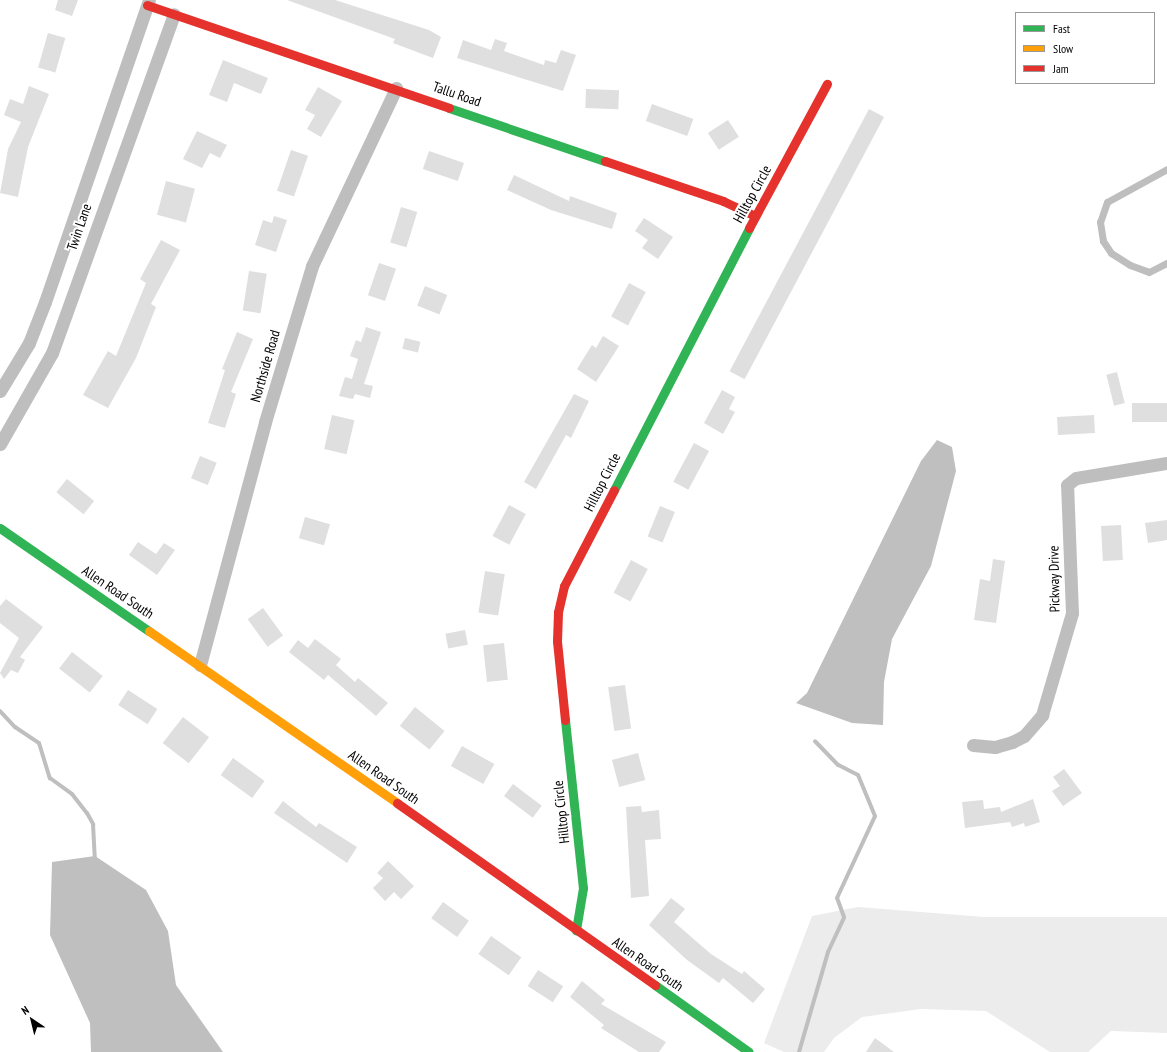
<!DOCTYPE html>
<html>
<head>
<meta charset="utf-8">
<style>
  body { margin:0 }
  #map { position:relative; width:1167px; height:1052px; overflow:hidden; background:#fff; font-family:"PT Sans Narrow",sans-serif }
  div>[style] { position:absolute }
  .green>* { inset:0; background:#ececec }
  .water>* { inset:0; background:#bfbfbf }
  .stream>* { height:4px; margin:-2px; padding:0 2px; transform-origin:2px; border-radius:2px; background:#bfbfbf }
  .building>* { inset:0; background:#dfdfdf; transform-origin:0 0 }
  .lane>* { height:7px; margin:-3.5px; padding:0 3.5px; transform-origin:3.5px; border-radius:3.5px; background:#bebebe }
  .street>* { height:13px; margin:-6.5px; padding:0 6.5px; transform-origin:6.5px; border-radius:6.5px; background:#bebebe }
  .fast>* { height:9px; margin:-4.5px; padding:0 4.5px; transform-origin:4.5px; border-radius:4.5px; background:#30b455 }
  .slow>* { height:9px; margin:-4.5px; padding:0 4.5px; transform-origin:4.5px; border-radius:4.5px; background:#ff9f0a }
  .jam>* { height:9px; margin:-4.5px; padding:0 4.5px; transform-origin:4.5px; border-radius:4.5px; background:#e5322d }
  span { translate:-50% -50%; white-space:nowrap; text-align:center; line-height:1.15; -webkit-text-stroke:4px #fff; paint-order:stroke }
  .street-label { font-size:14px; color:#000 }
  .legend { position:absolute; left:1015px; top:12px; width:140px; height:72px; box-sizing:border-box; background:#fff; border:1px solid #999; margin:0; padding:5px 7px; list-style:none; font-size:12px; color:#000 }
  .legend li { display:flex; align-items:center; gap:8px; height:20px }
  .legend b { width:20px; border:1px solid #999 }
  .north { position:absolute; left:12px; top:1000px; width:40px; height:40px; -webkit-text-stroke:3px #fff; paint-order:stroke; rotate:325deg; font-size:11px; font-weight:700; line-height:16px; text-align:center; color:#000 }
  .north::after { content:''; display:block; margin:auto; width:14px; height:18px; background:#000; clip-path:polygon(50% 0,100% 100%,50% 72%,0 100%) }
</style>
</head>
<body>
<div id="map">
  <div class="green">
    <i style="clip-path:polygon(858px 907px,984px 917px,1167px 917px,1167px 1033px,1111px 1031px,1088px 1052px,1050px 1052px,986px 1011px,921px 1009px,862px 1017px,834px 1038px,824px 1052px,784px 1052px,764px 1043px,812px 916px)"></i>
  </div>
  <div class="water">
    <i style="clip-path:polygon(937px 440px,952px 447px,956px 471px,931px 566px,892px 639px,884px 682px,883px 725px,852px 723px,796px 703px,807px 693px,921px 461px)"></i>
    <i style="clip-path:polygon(95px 856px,146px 890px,168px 931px,176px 985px,223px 1052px,91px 1052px,90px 1023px,50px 935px,52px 862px)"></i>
  </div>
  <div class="stream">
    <i style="left:0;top:711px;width:22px;rotate:47deg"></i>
    <i style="left:15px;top:727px;width:29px;rotate:34deg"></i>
    <i style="left:39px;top:743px;width:37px;rotate:73deg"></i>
    <i style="left:50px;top:778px;width:27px;rotate:36deg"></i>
    <i style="left:72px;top:794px;width:24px;rotate:52deg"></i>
    <i style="left:87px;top:813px;width:13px;rotate:61deg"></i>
    <i style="left:93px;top:824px;width:36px;rotate:87deg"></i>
    <i style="left:799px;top:1052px;width:104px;rotate:-73.8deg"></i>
    <i style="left:828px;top:952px;width:38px;rotate:-65deg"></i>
    <i style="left:844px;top:917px;width:20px;rotate:-110deg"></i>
    <i style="left:837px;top:898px;width:90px;rotate:-65.1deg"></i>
    <i style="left:875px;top:816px;width:44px;rotate:-112.5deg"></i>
    <i style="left:858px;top:775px;width:22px;rotate:-153deg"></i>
    <i style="left:838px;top:765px;width:33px;rotate:-134deg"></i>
  </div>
  <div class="building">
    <i style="clip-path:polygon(58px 0,78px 0,72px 16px,55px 10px)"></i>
    <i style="clip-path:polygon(287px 0,335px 0,429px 30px,441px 37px,433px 58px,393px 43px,395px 39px)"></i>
    <i style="left:48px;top:33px;width:18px;height:36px;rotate:16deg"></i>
    <i style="clip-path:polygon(495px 39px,507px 43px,504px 51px,544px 65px,545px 60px,556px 63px,561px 50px,576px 55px,563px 91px,457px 58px,463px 40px,491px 50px)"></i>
    <i style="clip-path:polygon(223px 60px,268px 78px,261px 94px,234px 83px,227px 102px,209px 95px)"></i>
    <i style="clip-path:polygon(29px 86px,49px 94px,28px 147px,18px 197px,0 193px,8px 149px,21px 122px,4px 115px,10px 99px,23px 104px)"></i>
    <i style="clip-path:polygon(318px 87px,342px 101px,321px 137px,307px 129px,315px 115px,305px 110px)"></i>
    <i style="left:586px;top:89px;width:33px;height:19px;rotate:2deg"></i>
    <i style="left:652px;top:104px;width:44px;height:18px;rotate:20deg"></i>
    <i style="left:869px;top:109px;width:17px;height:297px;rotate:28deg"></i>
    <i style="left:728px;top:120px;width:20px;height:24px;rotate:57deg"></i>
    <i style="clip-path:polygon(197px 131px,227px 145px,220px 158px,210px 153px,202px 168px,183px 159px)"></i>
    <i style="left:291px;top:150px;width:18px;height:43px;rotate:19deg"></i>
    <i style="left:429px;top:151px;width:37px;height:19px;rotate:19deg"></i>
    <i style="clip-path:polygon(514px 175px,569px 201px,570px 196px,617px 213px,612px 229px,551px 210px,507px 190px)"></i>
    <i style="left:166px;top:181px;width:30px;height:35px;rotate:15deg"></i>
    <i style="left:401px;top:207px;width:17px;height:37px;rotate:17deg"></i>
    <i style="clip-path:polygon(274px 216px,287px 220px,276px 252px,255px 245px,263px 220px,272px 223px)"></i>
    <i style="clip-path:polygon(644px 218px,673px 237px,658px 259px,642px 248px,648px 240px,635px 231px)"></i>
    <i style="clip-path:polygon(161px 240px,180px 250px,151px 304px,156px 307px,136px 358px,108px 408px,83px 395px,108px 351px,116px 356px,146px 283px,140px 279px)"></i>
    <i style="left:379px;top:263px;width:18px;height:34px;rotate:19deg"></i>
    <i style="left:249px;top:271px;width:18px;height:40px;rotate:9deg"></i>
    <i style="left:629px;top:283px;width:19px;height:38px;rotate:28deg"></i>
    <i style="left:425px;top:286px;width:24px;height:21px;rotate:22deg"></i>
    <i style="clip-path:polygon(366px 327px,381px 332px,364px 384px,373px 386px,370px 398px,355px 394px,353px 399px,339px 396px,345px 377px,352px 379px,358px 359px,350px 356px,356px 340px,361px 342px)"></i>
    <i style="clip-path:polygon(237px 332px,253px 339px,231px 392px,236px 394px,225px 428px,208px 423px,225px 370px,222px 369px)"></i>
    <i style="clip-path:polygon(603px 336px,619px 346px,596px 382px,577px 369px,592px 345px,596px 348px)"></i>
    <i style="left:405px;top:338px;width:16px;height:11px;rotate:14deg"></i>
    <i style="left:1117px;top:372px;width:32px;height:11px;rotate:76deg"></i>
    <i style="clip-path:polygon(722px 390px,735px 397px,729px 409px,735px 412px,723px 434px,704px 423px)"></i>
    <i style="clip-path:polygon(574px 394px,589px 401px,571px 438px,566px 435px,536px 489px,524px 482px)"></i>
    <i style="left:1167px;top:403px;width:19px;height:35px;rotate:90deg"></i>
    <i style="left:332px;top:415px;width:23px;height:35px;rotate:13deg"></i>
    <i style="left:1094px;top:415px;width:18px;height:37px;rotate:87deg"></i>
    <i style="left:694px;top:443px;width:17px;height:44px;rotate:28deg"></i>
    <i style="left:200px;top:456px;width:18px;height:24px;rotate:22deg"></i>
    <i style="left:67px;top:479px;width:35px;height:17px;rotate:39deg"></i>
    <i style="left:509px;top:505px;width:19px;height:35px;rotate:28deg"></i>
    <i style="left:660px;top:506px;width:16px;height:33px;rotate:22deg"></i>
    <i style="left:305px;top:517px;width:26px;height:22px;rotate:16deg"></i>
    <i style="clip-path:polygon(1167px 520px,1167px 540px,1148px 543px,1145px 523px)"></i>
    <i style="left:1121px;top:525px;width:35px;height:20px;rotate:87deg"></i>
    <i style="clip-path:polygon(138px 542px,156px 554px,164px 543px,175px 550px,157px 575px,129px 555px)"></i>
    <i style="clip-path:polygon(993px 559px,1005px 561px,996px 623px,974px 620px,980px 579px,990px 581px)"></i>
    <i style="left:631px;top:560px;width:19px;height:37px;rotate:28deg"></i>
    <i style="left:485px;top:571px;width:20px;height:42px;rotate:9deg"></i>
    <i style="clip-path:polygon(6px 599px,43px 627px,20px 657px,25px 660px,18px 673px,11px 670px,4px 679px,0 673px,19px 638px,0 623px,0 606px)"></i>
    <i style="left:263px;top:608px;width:34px;height:19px;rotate:54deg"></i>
    <i style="left:465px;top:630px;width:15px;height:20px;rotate:79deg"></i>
    <i style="clip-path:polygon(315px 639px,341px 659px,336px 665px,355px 682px,358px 678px,388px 703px,376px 716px,328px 675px,324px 680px,289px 652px,298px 640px,308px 648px)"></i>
    <i style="left:504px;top:643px;width:37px;height:21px;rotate:84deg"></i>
    <i style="left:72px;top:652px;width:39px;height:21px;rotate:38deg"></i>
    <i style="left:625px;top:685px;width:44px;height:17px;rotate:82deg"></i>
    <i style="left:128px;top:690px;width:35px;height:18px;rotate:33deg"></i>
    <i style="left:415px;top:707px;width:38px;height:24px;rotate:39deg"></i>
    <i style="left:183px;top:717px;width:33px;height:33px;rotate:38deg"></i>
    <i style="left:462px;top:746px;width:37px;height:23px;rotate:29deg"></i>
    <i style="left:638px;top:753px;width:28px;height:27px;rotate:75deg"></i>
    <i style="left:233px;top:758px;width:39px;height:21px;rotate:36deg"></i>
    <i style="clip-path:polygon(1064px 769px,1082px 793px,1063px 806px,1052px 791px,1060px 786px,1053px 777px)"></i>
    <i style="left:513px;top:784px;width:36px;height:15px;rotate:37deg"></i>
    <i style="clip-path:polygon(1033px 799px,1040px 822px,1025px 827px,1024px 823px,1012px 827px,1010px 822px,965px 828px,962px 802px,983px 800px,984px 809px,1000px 807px,1001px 812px)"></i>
    <i style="clip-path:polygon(283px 801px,316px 827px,319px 823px,357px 847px,347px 863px,274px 813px)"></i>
    <i style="clip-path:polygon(641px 806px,642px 812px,659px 810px,661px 839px,645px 840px,649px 896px,631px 898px,626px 807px)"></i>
    <i style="clip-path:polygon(388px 861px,414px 886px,401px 899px,394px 892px,385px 901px,373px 888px,383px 878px,377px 873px)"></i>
    <i style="clip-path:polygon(671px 898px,685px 909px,674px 922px,711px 954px,742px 974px,744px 971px,765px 989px,753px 1003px,723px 978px,719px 983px,687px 960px,649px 925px)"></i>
    <i style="left:443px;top:902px;width:32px;height:20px;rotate:36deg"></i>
    <i style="left:491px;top:936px;width:37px;height:22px;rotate:35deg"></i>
    <i style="left:538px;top:970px;width:30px;height:19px;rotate:33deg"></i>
    <i style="clip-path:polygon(582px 981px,605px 1000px,601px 1004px,666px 1042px,659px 1052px,639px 1052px,601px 1028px,604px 1025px,570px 997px)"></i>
    <i style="clip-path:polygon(875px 1038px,894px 1052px,866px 1052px)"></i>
  </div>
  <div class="lane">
    <i style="left:1167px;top:169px;width:68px;rotate:151.2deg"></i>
    <i style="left:1107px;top:202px;width:21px;rotate:109deg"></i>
    <i style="left:1100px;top:222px;width:19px;rotate:81deg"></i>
    <i style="left:1103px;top:241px;width:14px;rotate:56deg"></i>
    <i style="left:1111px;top:253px;width:22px;rotate:32deg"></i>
    <i style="left:1130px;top:265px;width:20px;rotate:20deg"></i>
    <i style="left:1149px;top:272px;width:20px;rotate:-27deg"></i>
  </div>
  <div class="street">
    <i style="left:0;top:391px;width:56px;rotate:-58.9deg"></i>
    <i style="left:29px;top:343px;width:44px;rotate:-68.7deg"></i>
    <i style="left:45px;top:302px;width:319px;rotate:-71deg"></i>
    <i style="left:0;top:444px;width:105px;rotate:-60.3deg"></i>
    <i style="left:52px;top:353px;width:360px;rotate:-70.2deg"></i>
    <i style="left:200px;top:665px;width:252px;rotate:-75deg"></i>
    <i style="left:265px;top:422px;width:163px;rotate:-73.2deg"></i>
    <i style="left:312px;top:266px;width:197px;rotate:-64.7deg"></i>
    <i style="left:973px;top:745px;width:22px;rotate:5deg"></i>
    <i style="left:995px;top:747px;width:18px;rotate:-16deg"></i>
    <i style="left:1012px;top:742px;width:13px;rotate:-27deg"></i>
    <i style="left:1024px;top:736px;width:28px;rotate:-49deg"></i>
    <i style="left:1042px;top:715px;width:106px;rotate:-73.6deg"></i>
    <i style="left:1072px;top:613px;width:128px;rotate:-92.2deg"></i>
    <i style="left:1067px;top:485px;width:11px;rotate:-38deg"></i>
    <i style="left:1076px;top:478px;width:92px;rotate:-9.4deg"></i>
  </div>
  <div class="fast">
    <i style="left:449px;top:108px;width:165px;rotate:18.8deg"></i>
    <i style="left:614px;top:490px;width:295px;rotate:-62.7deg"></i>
    <i style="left:0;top:528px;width:181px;rotate:34.7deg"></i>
    <i style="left:565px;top:720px;width:169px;rotate:83.9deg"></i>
    <i style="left:583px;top:888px;width:43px;rotate:99.5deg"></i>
    <i style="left:655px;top:985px;width:115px;rotate:35.5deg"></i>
  </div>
  <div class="slow">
    <i style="left:149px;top:631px;width:302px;rotate:34.7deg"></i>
  </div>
  <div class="jam">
    <i style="left:147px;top:5px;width:319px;rotate:18.8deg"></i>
    <i style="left:605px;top:161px;width:125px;rotate:18.7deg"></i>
    <i style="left:723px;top:201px;width:35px;rotate:25deg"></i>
    <i style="left:749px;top:228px;width:164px;rotate:-61.6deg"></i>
    <i style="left:565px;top:720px;width:79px;rotate:-95.8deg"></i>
    <i style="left:557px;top:641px;width:29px;rotate:-88deg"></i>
    <i style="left:558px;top:612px;width:27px;rotate:-77deg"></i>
    <i style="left:564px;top:586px;width:108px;rotate:-62.5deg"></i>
    <i style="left:397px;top:803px;width:316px;rotate:35.2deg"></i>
  </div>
  <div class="street-label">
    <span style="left:457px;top:94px;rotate:19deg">Tallu Road</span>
    <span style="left:752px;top:194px;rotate:-61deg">Hilltop Circle</span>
    <span style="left:79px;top:227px;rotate:-71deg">Twin Lane</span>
    <span style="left:265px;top:366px;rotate:-74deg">Northside Road</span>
    <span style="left:602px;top:482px;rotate:-63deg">Hilltop Circle</span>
    <span style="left:1054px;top:579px;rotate:-91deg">Pickway Drive</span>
    <span style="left:118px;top:592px;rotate:34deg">Allen Road South</span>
    <span style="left:384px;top:777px;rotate:35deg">Allen Road South</span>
    <span style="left:561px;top:812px;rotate:-96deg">Hilltop Circle</span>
    <span style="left:648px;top:964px;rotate:35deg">Allen Road South</span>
  </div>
  <ul class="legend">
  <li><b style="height:5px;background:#30b455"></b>Fast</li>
  <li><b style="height:5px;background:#ff9f0a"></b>Slow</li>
  <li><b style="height:5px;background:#e5322d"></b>Jam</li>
  </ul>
  <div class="north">N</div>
</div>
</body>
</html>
